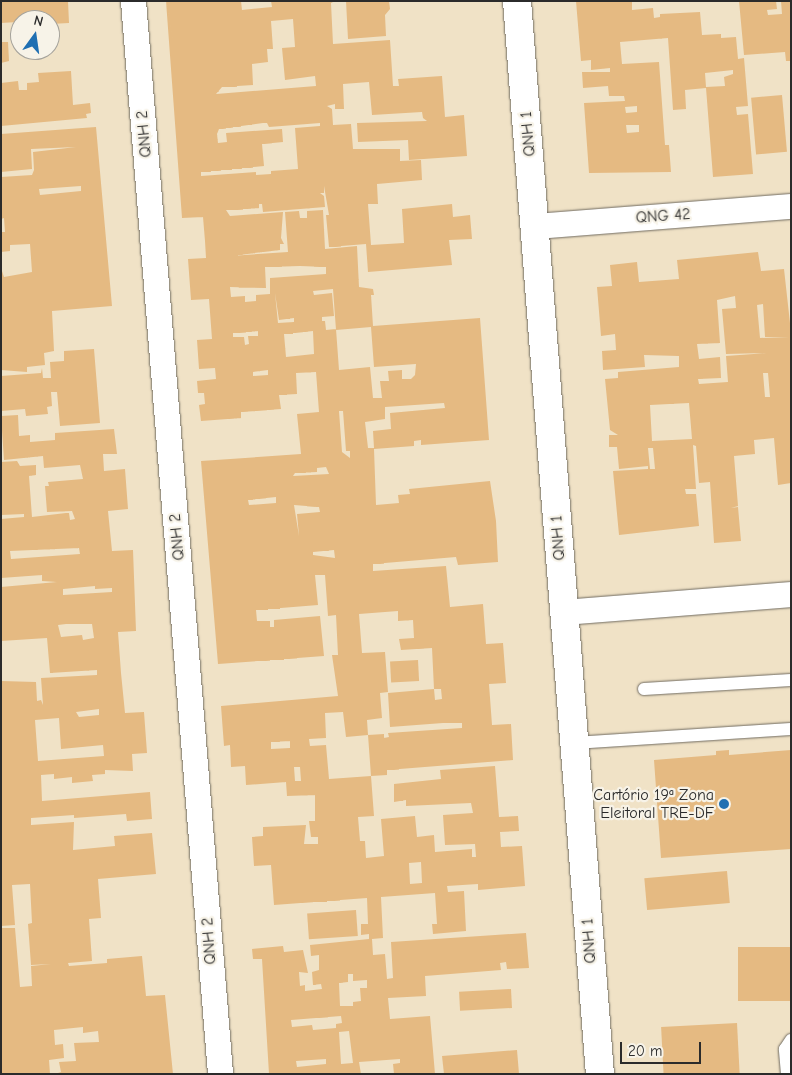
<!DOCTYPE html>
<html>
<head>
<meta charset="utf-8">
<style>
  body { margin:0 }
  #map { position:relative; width:792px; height:1075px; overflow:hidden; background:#f0e2c6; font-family:"Comic Neue",sans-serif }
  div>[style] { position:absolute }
  .building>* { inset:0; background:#e5ba82; transform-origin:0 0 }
  .roads { filter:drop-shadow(0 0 1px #706b61) drop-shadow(0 0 1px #706b61) }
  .lane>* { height:12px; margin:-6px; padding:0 6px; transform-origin:6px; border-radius:6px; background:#fff }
  .street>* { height:25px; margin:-12.5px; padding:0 12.5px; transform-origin:12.5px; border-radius:12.5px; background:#fff }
  .secondary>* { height:28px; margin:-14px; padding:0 14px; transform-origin:14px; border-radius:14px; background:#fff }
  .dots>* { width:14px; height:14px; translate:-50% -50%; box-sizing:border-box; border:2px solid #f7f3e8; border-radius:50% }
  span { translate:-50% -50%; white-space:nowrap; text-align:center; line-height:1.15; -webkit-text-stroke:4.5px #f7f3e8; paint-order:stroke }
  .street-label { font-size:16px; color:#2b2b2b }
  .poi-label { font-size:16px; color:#2b2b2b }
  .right { translate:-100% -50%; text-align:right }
  .frame { position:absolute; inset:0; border:2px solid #2b2b2b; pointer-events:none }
  .north { position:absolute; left:10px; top:10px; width:50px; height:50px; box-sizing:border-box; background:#f7f3e8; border:1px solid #a5a39c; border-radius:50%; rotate:14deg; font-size:14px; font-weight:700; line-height:20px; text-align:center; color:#2b2b2b }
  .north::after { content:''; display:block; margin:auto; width:18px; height:22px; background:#1f6fb2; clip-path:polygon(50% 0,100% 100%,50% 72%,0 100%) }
  .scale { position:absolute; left:620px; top:1042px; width:81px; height:22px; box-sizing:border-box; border:2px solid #2b2b2b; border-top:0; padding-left:6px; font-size:15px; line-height:18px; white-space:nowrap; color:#2b2b2b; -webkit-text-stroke:4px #f7f3e8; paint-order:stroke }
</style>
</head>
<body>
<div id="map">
  <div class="building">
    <i style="clip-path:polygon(1px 1px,68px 1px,69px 23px,50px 24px,50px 20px,1px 23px)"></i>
    <i style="clip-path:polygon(evenodd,166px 1px,241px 1px,242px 10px,272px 7px,271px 1px,335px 1px,331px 3px,333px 44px,390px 40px,393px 86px,399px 86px,398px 79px,442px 76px,445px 117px,464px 115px,467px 156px,409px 160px,408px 140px,358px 142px,357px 123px,427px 121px,423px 118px,422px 112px,372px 115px,369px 82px,343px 84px,344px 109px,335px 109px,335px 104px,327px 106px,332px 109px,333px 125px,351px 124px,353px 149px,400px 149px,400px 161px,421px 160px,422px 180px,377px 184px,378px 204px,368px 204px,371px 245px,404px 243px,402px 209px,452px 204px,453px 217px,470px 215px,472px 239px,449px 240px,452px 265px,368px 272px,366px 244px,329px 247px,326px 215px,329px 215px,324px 186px,324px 193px,320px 193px,324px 196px,325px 207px,263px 212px,262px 204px,259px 204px,259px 208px,226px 210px,230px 216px,283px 212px,281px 238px,284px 244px,280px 244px,280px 250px,230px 256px,288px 252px,285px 212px,299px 211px,300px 218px,307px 218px,307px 211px,323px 210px,325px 249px,357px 246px,359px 287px,373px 289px,374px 295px,371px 295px,373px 326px,480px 318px,489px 440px,421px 445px,421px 440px,414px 441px,414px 446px,374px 449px,376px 505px,399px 503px,398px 495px,410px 494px,409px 489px,490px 481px,496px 521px,498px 562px,458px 565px,456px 557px,373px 564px,373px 571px,446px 566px,450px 607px,483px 604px,486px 644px,503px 643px,506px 683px,489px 684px,492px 725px,511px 724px,513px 760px,387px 770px,387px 775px,371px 776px,374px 816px,358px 817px,360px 841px,365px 841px,366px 858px,384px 856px,381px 819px,415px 816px,417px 837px,434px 835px,435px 852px,472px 849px,472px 857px,476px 857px,475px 844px,445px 845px,443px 815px,473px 813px,471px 803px,406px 806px,406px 800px,394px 802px,394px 784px,441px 779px,440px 770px,495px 766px,499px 817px,518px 816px,519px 831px,500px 832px,501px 847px,522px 846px,525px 886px,478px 890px,478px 884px,447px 886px,448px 892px,464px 891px,466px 931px,433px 934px,432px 924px,437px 924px,435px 893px,381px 897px,383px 938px,372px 939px,373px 955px,385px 954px,387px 979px,393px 978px,391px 942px,526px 933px,529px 968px,507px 969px,506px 962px,500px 963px,501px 970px,425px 976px,426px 996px,388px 998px,390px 1019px,430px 1016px,435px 1074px,394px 1074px,393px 1064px,400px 1063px,400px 1059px,359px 1062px,361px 1074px,269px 1074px,262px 959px,253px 959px,252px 949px,283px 946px,284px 952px,303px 950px,308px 973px,299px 972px,300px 986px,305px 985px,305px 991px,322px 989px,321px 984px,313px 985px,312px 972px,319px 970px,319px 955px,311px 956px,310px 945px,369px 939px,369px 934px,361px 935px,361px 924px,368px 924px,367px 898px,274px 905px,271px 865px,254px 866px,252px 837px,263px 836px,263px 827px,306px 825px,304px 844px,318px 844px,318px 837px,311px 837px,309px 821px,315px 821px,315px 795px,287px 796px,286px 782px,246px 785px,245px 766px,231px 767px,230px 745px,224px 746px,221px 706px,338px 696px,332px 655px,338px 655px,336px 615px,328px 616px,325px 575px,315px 575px,318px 605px,256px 610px,257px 621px,270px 621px,270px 627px,274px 627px,274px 620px,320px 616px,324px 656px,218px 664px,201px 461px,301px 454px,297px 414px,319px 412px,316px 372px,296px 373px,297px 394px,279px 395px,281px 409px,241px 412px,241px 418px,201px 421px,199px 405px,205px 404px,204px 393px,198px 393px,197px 381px,216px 379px,215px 368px,199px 369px,197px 340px,212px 339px,209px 299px,191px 300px,188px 259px,206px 258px,205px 241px,203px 217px,182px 218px,166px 1px,293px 19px,295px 47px,282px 48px,285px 80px,315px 76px,316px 86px,216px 94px,222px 87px,253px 85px,252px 64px,268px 62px,267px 49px,273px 49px,271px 21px,293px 19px,166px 1px,263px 123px,267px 123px,269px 127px,320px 123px,320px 126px,295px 128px,298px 169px,271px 171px,271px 174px,256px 175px,256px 172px,201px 176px,201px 172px,264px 166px,262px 144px,283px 142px,282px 129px,226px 133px,227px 142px,218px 143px,217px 134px,219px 129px,263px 123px,166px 1px,300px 266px,326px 267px,326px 274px,270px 278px,270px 294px,256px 295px,256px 301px,245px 302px,245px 296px,231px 297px,230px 287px,266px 288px,265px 267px,300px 266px,166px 1px,333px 289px,336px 330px,371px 327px,374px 367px,416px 364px,415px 375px,411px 379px,402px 379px,402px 370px,388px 371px,389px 381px,380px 381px,382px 398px,373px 398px,370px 367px,339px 370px,336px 329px,326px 330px,325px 321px,322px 321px,322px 317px,334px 316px,332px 293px,314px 295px,313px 291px,333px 289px,166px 1px,275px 293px,279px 320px,294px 318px,294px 322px,278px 323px,275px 293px,166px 1px,258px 331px,258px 336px,248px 336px,249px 344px,245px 345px,244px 337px,233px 337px,233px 333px,258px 331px,166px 1px,313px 331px,314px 354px,286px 357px,284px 334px,313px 331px,166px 1px,268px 370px,268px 375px,253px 376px,253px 372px,268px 370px,166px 1px,444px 403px,445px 408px,390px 413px,391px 429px,373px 431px,374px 448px,368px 448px,365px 422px,385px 419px,385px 407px,444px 403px,166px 1px,339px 411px,343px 411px,346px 451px,350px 451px,350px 458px,342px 452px,339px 411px,166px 1px,326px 467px,329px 474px,293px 476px,295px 473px,317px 472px,317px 468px,326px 467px,166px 1px,276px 497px,276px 503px,249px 505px,248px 500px,276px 497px,166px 1px,294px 505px,319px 507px,320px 512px,297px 514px,299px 536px,294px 505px,166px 1px,334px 550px,335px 558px,313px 555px,313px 552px,334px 550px,166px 1px,398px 611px,398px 621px,413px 620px,414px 638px,399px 639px,401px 650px,432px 648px,434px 689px,388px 693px,390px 727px,443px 723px,462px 723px,462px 728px,388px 733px,389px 737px,384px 738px,384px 734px,368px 735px,371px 776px,329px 779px,326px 745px,310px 746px,309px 739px,326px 738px,325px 713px,343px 712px,346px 737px,368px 735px,367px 720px,382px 718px,380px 693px,388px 692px,385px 652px,362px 653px,359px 614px,398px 611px,166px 1px,434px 689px,441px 689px,442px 699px,435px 700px,434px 689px,166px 1px,290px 741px,290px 748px,271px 749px,271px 742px,290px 741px,166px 1px,294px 767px,300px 767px,301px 781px,295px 781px,294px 767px,166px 1px,421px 862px,422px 883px,410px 884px,409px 863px,421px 862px,166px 1px,348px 974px,353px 974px,353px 981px,367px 980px,367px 988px,360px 988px,361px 1001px,353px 1002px,353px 1006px,340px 1006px,339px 983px,348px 982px,348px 974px,166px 1px,341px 1016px,342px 1023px,336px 1024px,336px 1028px,313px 1030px,312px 1025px,292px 1027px,291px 1020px,341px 1016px,166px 1px,349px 1031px,353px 1063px,341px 1064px,339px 1032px,349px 1031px,166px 1px,326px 1059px,326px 1064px,297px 1067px,296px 1061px,326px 1059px)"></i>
    <i style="clip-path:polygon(346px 1px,389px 1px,390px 9px,385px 15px,386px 36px,348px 39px)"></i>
    <i style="clip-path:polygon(evenodd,576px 1px,632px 1px,632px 10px,653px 8px,654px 18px,660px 17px,660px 14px,700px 12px,702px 35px,721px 34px,721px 38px,736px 37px,738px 59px,744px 58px,748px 106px,736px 107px,737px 115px,748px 114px,753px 174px,713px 177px,706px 88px,685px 90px,686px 109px,673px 110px,668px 38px,620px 42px,622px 64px,659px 62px,665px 145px,669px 145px,671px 172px,589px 173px,584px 103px,625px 101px,624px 96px,609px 96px,608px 86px,583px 88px,582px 72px,610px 72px,610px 68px,591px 70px,591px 60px,581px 61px,576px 1px,733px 70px,733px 74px,724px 77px,725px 86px,706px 87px,705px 73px,733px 70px,576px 1px,637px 106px,637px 112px,626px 113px,625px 107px,637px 106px,576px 1px,626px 125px,639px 125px,639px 132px,627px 133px,626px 125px)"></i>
    <i style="clip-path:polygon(739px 1px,776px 1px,777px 9px,767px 10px,768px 15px,782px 14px,781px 1px,791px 1px,791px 61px,786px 61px,785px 52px,744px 55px)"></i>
    <i style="clip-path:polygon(1px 42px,8px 42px,9px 61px,1px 63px)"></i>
    <i style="clip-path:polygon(71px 71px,73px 105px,90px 103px,91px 113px,86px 114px,87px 118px,1px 126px,1px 83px,18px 81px,19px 90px,27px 90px,27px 83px,39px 82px,38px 73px)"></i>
    <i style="left:782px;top:95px;width:57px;height:31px;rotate:85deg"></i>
    <i style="clip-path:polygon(evenodd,96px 127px,112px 306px,52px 311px,54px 351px,44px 353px,45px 365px,27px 367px,27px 372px,1px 370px,1px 268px,4px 277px,32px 272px,30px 244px,10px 245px,10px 251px,1px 252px,1px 232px,5px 232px,4px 218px,1px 219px,1px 177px,32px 175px,34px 170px,33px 152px,76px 147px,31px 149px,32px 169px,1px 172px,1px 134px,96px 127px,81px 186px,81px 191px,40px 195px,39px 189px,81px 186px)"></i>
    <i style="clip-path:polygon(evenodd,758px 252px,761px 271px,784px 269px,791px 332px,791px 483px,778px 485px,774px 438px,754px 440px,755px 454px,734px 456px,738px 506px,731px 508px,738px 507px,741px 541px,714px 543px,710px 482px,699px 483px,696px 446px,693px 445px,696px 489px,685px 489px,686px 494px,696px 494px,699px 526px,619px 535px,613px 471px,648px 469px,648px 466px,619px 469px,617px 447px,609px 447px,609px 435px,618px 435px,610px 430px,605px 379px,618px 378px,618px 372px,679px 367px,679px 356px,644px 355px,645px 367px,603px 370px,602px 351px,616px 350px,615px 334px,601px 336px,597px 287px,612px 286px,610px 265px,637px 262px,639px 282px,679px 279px,677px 260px,758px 252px,735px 296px,736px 308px,722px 309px,726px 354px,767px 353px,726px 356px,728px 382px,699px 384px,698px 379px,721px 378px,720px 357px,699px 359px,697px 344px,720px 343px,717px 300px,735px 296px,758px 252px,763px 304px,765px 337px,789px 337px,760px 338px,757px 305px,763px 304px,758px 252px,763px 373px,768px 373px,770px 397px,765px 397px,763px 373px,758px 252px,689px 403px,692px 439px,652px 441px,650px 405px,689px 403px,758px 252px,648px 448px,653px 448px,655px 469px,650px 469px,648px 448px)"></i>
    <i style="clip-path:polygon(94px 349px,100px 423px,60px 426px,57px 392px,51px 392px,52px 406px,47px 407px,48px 414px,26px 416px,25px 409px,1px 411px,1px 376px,41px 373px,42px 368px,43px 378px,51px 378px,50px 362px,64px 361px,64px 351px)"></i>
    <i style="clip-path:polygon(evenodd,18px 415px,19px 436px,30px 435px,30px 442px,55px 440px,55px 433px,114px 429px,117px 454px,103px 454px,104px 471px,125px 469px,128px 509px,108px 511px,112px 551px,133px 550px,136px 631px,118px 632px,121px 673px,125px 713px,144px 712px,147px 753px,132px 754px,133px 771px,105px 770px,105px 774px,92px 775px,93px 781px,72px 783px,72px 777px,54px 779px,54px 774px,41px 775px,42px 801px,150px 792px,152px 819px,127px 821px,126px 814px,74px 818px,74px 815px,31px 818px,31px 825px,74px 822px,73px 850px,115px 846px,114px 836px,152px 833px,156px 874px,98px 879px,101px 918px,89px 919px,92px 961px,68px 963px,69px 966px,107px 963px,107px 959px,142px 956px,146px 996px,165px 995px,173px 1074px,55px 1074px,61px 1072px,59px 1062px,76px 1061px,74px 1043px,99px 1042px,98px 1031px,83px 1033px,83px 1027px,54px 1030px,55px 1045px,63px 1044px,64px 1058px,49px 1060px,50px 1074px,1px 1074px,1px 928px,15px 928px,20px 987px,32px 986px,31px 966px,51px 964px,31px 965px,28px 924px,32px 923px,30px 884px,12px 885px,15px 925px,1px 926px,1px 681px,36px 682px,37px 701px,41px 700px,43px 705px,41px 678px,97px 675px,97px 670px,50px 673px,47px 638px,1px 641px,1px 587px,57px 582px,42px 581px,42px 575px,1px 578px,1px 519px,24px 517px,24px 514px,1px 515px,1px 462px,17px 461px,20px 466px,36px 465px,36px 475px,29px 476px,32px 517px,66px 513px,69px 513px,70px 520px,75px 519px,72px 511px,47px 512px,45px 486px,49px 486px,48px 482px,83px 479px,80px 465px,44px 468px,43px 456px,4px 460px,1px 416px,18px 415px,79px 548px,80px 554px,11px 559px,10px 551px,79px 548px,18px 415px,95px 586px,95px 589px,112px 588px,112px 592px,63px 595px,63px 589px,95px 586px,18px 415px,66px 624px,92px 624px,94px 638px,83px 640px,82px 635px,61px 637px,58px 625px,66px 624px,18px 415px,99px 709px,99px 715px,79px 717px,76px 712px,99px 709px,18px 415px,59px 718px,61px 749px,103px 745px,104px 756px,38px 761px,35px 720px,59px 718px)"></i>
    <i style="left:418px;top:660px;width:21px;height:28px;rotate:87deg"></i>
    <i style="clip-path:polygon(729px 750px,729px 755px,791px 750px,791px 849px,661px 858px,654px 760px,716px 755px,716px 751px)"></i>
    <i style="left:727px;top:871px;width:32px;height:83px;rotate:85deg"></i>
    <i style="left:356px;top:910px;width:26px;height:49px;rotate:86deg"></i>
    <i style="left:791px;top:947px;width:54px;height:53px;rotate:90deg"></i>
    <i style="left:511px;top:989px;width:19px;height:52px;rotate:87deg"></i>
    <i style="left:737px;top:1023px;width:51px;height:76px;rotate:87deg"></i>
    <i style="clip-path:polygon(517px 1050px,519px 1074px,444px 1074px,442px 1056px)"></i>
  </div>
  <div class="roads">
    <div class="lane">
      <i style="left:644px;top:689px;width:147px;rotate:-3.5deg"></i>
      <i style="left:574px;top:743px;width:217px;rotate:-3.7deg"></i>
      <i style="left:787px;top:1074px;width:25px;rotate:-95deg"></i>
      <i style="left:785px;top:1049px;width:11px;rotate:-56deg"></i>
    </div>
    <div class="street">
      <i style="left:133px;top:1px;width:1077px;rotate:85.36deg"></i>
      <i style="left:535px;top:226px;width:257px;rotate:-4.5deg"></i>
      <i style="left:563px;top:612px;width:229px;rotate:-4.5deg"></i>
    </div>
    <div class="secondary">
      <i style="left:517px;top:1px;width:1076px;rotate:85.58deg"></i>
    </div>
  </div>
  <div class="dots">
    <i style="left:724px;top:804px;background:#1f6fb2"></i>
  </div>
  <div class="street-label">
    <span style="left:144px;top:134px;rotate:-95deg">QNH 2</span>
    <span style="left:528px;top:134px;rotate:-95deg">QNH 1</span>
    <span style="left:663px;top:216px;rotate:-4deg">QNG 42</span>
    <span style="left:177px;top:537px;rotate:-95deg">QNH 2</span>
    <span style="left:558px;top:538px;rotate:-94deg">QNH 1</span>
    <span style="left:209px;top:941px;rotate:-94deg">QNH 2</span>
    <span style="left:589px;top:941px;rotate:-94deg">QNH 1</span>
  </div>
  <div class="poi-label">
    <span class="right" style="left:714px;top:804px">Cartório 19ª Zona<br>Eleitoral TRE-DF</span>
  </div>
  <div class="frame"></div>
  <div class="north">N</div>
  <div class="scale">20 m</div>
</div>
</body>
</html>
